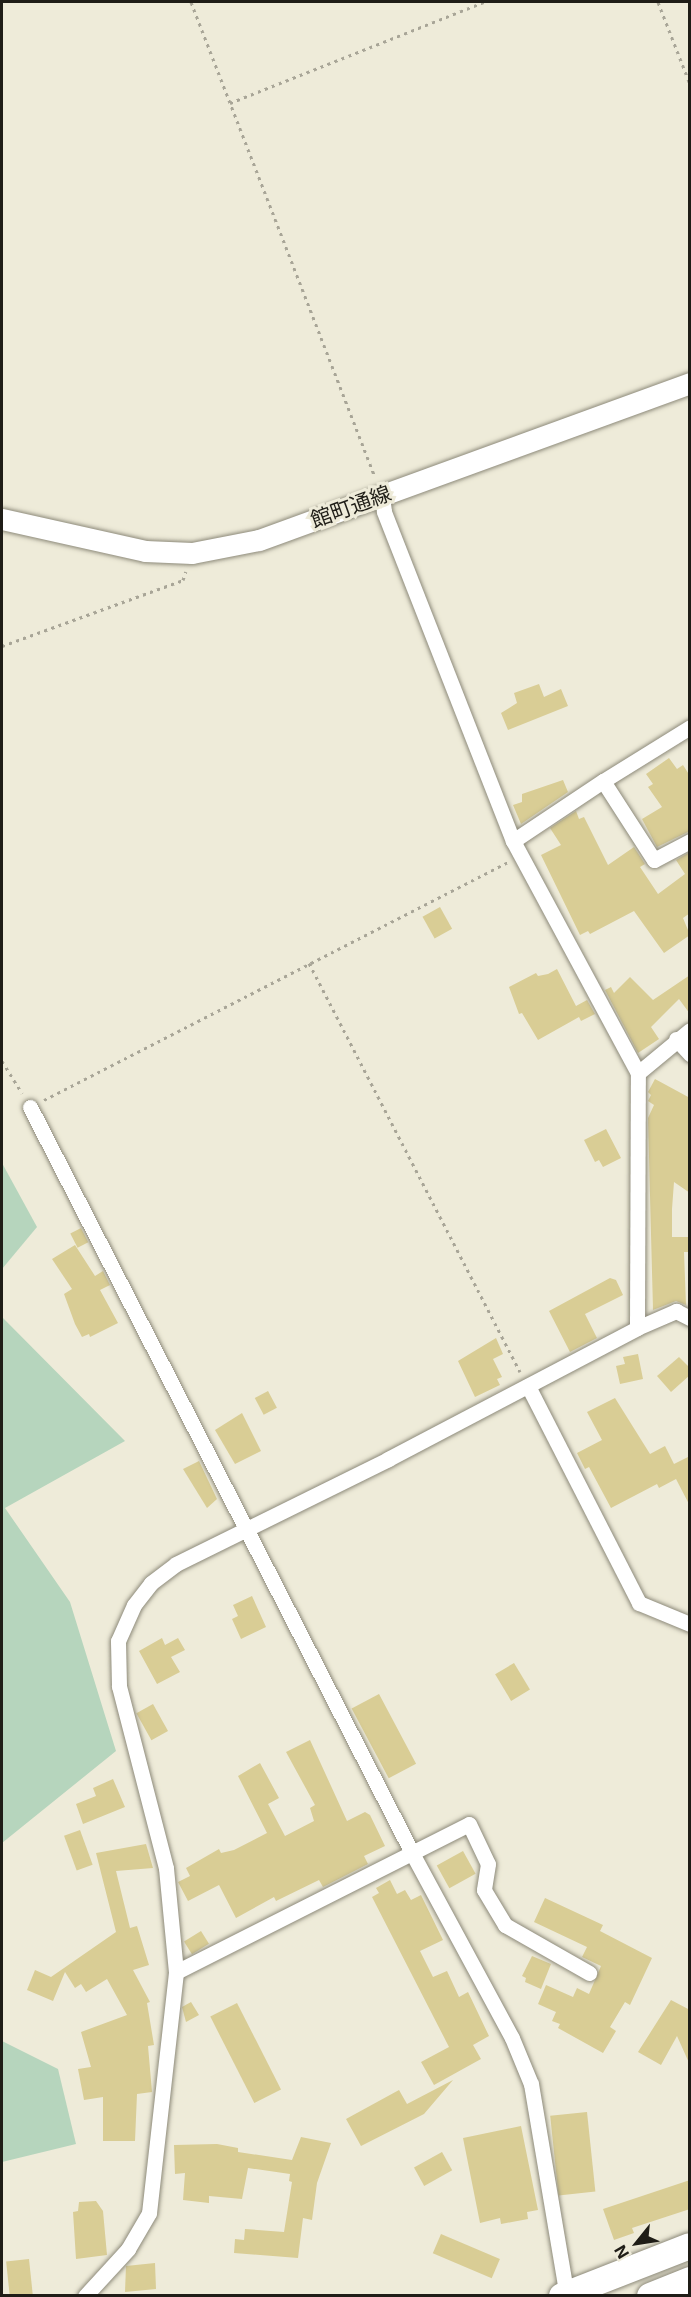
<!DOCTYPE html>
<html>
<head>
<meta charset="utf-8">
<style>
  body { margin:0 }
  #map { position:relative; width:691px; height:2297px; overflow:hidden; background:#eeebd9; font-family:Inter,"Noto Sans JP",sans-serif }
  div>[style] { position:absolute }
  .green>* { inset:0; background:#b6d5bd }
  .building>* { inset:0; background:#d9cd95; transform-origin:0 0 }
  .path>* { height:3px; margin-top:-1.5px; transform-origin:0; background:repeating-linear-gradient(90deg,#a8a597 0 3px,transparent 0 7.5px) }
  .roads { filter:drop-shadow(0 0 2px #8d8a7a) drop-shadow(0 0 2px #8d8a7a) }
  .street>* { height:15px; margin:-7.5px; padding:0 7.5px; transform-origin:7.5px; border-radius:7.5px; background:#fff }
  .secondary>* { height:21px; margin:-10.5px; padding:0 10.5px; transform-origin:10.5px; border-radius:10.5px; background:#fff }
  .highway>* { height:26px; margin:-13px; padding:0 13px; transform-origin:13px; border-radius:13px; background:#fff }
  span { translate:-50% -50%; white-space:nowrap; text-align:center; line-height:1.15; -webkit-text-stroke:6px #eeebd9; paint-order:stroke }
  .street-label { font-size:21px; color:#1f1d17 }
  .frame { position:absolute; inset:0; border:3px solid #1f1d17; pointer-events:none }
  .north { position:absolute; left:607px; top:2213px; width:60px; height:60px; -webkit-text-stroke:4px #eeebd9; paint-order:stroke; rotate:240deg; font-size:16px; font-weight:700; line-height:24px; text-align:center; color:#1f1d17 }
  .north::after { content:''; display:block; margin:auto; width:21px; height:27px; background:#1f1d17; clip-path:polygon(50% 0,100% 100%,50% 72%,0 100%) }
</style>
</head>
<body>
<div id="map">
  <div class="green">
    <i style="clip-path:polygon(2px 1163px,37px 1227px,2px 1269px)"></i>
    <i style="clip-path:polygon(2px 1317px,125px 1441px,5px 1508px,70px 1602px,116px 1751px,2px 1843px)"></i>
    <i style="clip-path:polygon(2px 2041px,58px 2069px,76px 2144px,2px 2162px)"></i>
  </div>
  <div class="building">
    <i style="clip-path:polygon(539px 684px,544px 697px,561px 689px,568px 706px,508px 730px,501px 713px,517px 703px,514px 693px)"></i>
    <i style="clip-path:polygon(669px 758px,677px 769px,683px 765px,690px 776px,690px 831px,657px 847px,642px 819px,662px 807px,648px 787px,653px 784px,646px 774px)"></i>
    <i style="clip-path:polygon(563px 780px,568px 792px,521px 824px,513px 805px,522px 802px,522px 794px)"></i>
    <i style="clip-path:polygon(576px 811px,579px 819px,584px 817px,608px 865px,634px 847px,645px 864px,640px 867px,658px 894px,685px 874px,676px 860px,690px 852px,690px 913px,683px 918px,690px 935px,664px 953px,634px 911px,590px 934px,588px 931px,580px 935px,541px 855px,561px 845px,550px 828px)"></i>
    <i style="left:440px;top:907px;width:25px;height:20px;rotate:61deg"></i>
    <i style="clip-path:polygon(557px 969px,576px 1006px,587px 1000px,595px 1014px,581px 1021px,579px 1017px,538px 1040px,522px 1013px,519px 1014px,509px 987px,536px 973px,538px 976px,548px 974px)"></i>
    <i style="clip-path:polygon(690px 975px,690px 1014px,679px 999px,651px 1027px,659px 1039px,638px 1053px,605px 990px,611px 987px,614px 993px,630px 977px,653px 1000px)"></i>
    <i style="clip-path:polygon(655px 1079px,690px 1098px,690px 1193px,674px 1182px,672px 1209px,672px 1237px,689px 1237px,689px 1252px,684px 1252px,686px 1305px,676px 1301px,653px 1310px,648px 1118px,654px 1105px,648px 1101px,651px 1095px,648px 1092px)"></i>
    <i style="clip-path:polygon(606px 1129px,621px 1158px,603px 1167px,599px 1160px,595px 1162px,584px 1140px)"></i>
    <i style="left:81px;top:1228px;width:16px;height:12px;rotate:63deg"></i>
    <i style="clip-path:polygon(75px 1245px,95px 1276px,103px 1271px,110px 1285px,100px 1290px,118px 1323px,90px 1337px,89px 1334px,82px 1337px,75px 1324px,64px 1294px,72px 1289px,52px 1259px)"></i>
    <i style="clip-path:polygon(610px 1278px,616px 1280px,623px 1295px,585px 1314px,597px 1338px,570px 1352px,549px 1311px)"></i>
    <i style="clip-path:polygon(496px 1338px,503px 1354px,493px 1359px,502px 1377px,497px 1379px,500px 1385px,475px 1397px,458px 1361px)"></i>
    <i style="clip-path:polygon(638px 1354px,643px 1379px,620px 1384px,616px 1366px,625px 1364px,623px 1357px)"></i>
    <i style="clip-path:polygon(679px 1357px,690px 1368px,690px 1375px,671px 1392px,657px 1376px)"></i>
    <i style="left:268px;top:1391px;width:19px;height:15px;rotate:62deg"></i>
    <i style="clip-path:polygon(615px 1398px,650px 1454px,665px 1446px,674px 1464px,690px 1456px,690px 1506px,676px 1479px,659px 1488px,657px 1484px,611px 1508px,589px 1467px,585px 1469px,577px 1453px,602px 1440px,587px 1412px)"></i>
    <i style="clip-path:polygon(242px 1413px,261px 1451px,235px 1464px,215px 1430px)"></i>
    <i style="clip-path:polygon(199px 1461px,217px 1499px,207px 1508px,183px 1469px)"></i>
    <i style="clip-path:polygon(252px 1596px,266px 1627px,241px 1639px,232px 1619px,238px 1616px,233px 1605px)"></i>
    <i style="clip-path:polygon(162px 1638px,165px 1645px,178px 1638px,185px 1650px,171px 1657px,180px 1672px,157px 1684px,139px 1651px)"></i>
    <i style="left:514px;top:1663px;width:31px;height:22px;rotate:59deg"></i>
    <i style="left:379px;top:1694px;width:79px;height:31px;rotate:62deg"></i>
    <i style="left:153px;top:1704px;width:31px;height:19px;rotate:61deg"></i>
    <i style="clip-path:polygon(310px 1740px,347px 1821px,365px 1812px,370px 1815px,385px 1846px,364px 1856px,368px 1864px,323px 1887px,319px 1880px,276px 1901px,274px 1897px,236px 1918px,219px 1885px,188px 1901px,178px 1882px,190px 1876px,186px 1868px,219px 1849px,221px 1853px,234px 1850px,267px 1833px,238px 1776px,260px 1763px,279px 1798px,268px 1804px,285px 1836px,314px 1821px,310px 1808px,315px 1805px,286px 1752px)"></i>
    <i style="clip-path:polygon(113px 1779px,125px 1807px,83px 1824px,76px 1804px,96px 1796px,93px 1788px)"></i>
    <i style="left:80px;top:1830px;width:37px;height:17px;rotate:70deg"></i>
    <i style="clip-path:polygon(146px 1844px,153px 1868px,116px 1871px,130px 1928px,137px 1926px,149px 1965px,133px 1970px,150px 2002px,147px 2003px,154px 2045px,148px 2046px,152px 2092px,137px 2094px,135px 2141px,103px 2141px,103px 2097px,84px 2100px,78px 2069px,91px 2067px,81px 2032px,127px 2015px,107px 1979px,86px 1992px,81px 1984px,75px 1988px,65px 1972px,53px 2001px,27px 1990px,35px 1970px,51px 1977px,116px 1932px,96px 1853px)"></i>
    <i style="left:463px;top:1851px;width:26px;height:30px;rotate:61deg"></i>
    <i style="clip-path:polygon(390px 1880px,397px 1894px,405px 1890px,411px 1900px,421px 1895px,443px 1940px,420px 1951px,433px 1977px,447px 1971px,459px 1997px,468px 1992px,489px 2036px,473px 2045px,481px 2059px,434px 2085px,421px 2062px,449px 2047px,372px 1897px,379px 1893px,376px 1888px)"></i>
    <i style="clip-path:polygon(545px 1898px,603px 1925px,600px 1931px,652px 1958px,630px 2005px,625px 2002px,610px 2027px,616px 2031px,603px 2053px,558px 2028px,560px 2024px,552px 2021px,556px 2012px,538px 2004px,546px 1985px,573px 1997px,577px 1988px,589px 1994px,601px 1966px,582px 1957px,587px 1947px,534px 1922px)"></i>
    <i style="left:201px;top:1931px;width:15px;height:20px;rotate:58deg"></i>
    <i style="clip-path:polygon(532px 1956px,551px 1964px,541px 1989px,525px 1982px,526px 1978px,522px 1976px)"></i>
    <i style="clip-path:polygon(671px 2000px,690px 2010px,690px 2065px,677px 2036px,661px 2065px,638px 2052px)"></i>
    <i style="clip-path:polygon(191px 2002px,199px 2015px,186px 2022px,182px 2007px)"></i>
    <i style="left:237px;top:2003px;width:97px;height:30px;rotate:63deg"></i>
    <i style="clip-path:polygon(453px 2080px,424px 2114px,361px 2146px,346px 2119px,399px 2090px,407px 2104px)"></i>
    <i style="left:587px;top:2112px;width:80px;height:37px;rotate:84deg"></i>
    <i style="clip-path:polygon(521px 2126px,538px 2210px,527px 2212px,528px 2219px,501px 2224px,500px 2218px,480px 2223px,463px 2138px)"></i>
    <i style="clip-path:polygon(301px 2137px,331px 2143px,317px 2183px,312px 2220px,303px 2218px,298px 2258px,234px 2253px,235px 2239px,244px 2240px,245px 2229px,284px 2232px,292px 2182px,289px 2181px,290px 2174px,248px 2168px,242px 2199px,209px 2196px,209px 2203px,183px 2200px,185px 2173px,175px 2174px,174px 2145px,217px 2144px,238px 2148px,238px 2152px,292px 2160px)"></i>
    <i style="left:442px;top:2152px;width:21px;height:32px;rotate:61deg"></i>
    <i style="clip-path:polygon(690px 2180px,690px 2209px,632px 2228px,634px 2233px,614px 2240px,603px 2209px)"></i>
    <i style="clip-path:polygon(96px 2201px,103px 2211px,107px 2255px,76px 2259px,73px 2212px,78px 2211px,79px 2202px)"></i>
    <i style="left:441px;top:2234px;width:64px;height:21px;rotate:23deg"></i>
    <i style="left:29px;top:2259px;width:36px;height:23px;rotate:84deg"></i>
    <i style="clip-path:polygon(155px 2263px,156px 2289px,125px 2292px,126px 2266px)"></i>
  </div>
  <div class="path">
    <i style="left:191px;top:2px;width:509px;rotate:68.83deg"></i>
    <i style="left:658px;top:2px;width:88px;rotate:68.7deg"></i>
    <i style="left:230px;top:103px;width:273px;rotate:-21.7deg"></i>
    <i style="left:2px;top:646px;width:193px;rotate:-20deg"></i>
    <i style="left:183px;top:580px;width:9px;rotate:-72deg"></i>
    <i style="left:309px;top:963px;width:460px;rotate:62.7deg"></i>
    <i style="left:2px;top:1061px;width:38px;rotate:58deg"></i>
    <i style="left:44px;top:1100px;width:521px;rotate:-27.15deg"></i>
  </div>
  <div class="roads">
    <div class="street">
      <i style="left:603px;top:781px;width:102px;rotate:-31.8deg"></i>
      <i style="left:513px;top:841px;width:108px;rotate:-33.7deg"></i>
      <i style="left:603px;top:781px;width:94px;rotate:57.2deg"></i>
      <i style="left:654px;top:860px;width:41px;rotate:-27.8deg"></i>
      <i style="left:676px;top:1039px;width:21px;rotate:47deg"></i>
      <i style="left:638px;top:1073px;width:67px;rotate:-39.6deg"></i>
      <i style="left:30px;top:1107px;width:838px;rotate:62.88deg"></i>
      <i style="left:412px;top:1853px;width:210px;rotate:61.6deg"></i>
      <i style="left:512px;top:2038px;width:50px;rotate:67.6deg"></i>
      <i style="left:531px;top:2084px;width:215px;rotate:80.4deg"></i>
      <i style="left:637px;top:1328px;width:43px;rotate:-23.6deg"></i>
      <i style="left:676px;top:1311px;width:16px;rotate:27deg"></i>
      <i style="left:528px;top:1386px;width:244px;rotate:62.9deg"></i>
      <i style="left:639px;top:1603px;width:55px;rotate:22.4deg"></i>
      <i style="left:176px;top:1972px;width:328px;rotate:-26.8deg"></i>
      <i style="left:469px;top:1824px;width:44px;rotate:64.6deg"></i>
      <i style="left:488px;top:1864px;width:26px;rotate:99deg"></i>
      <i style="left:484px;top:1890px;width:41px;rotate:59deg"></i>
      <i style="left:505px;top:1925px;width:97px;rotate:29.7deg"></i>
      <i style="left:85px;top:2296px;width:64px;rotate:-47.5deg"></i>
      <i style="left:128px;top:2249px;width:42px;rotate:-59.7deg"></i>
      <i style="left:149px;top:2213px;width:243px;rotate:-83.6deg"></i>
      <i style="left:176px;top:1972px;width:104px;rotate:-95.5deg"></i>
      <i style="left:166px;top:1868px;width:188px;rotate:-104.5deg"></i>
      <i style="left:119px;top:1686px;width:45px;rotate:-91.3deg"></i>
      <i style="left:118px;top:1641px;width:39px;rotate:-66deg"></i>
      <i style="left:134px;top:1605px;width:28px;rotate:-52deg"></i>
      <i style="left:151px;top:1583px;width:31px;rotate:-37deg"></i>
      <i style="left:176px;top:1564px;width:237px;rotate:-26.3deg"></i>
      <i style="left:388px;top:1459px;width:281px;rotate:-27.7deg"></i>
      <i style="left:637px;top:1328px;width:255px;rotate:-89.8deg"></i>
      <i style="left:638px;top:1073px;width:264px;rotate:-118.3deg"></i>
      <i style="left:513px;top:841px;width:354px;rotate:-111.4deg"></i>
      <i style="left:384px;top:511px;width:15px;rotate:-98deg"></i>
    </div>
    <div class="secondary">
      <i style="left:2px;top:519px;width:147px;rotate:12.6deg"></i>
      <i style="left:145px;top:551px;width:47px;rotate:2.4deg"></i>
      <i style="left:192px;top:553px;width:68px;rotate:-11deg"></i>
      <i style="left:259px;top:540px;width:459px;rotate:-20deg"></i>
    </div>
    <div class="highway">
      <i style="left:562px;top:2296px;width:137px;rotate:-21.3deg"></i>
      <i style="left:650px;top:2296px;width:43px;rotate:-21.8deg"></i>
    </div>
  </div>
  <div class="street-label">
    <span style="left:351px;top:507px;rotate:-20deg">館町通線</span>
  </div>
  <div class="frame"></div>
  <div class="north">N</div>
</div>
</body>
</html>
